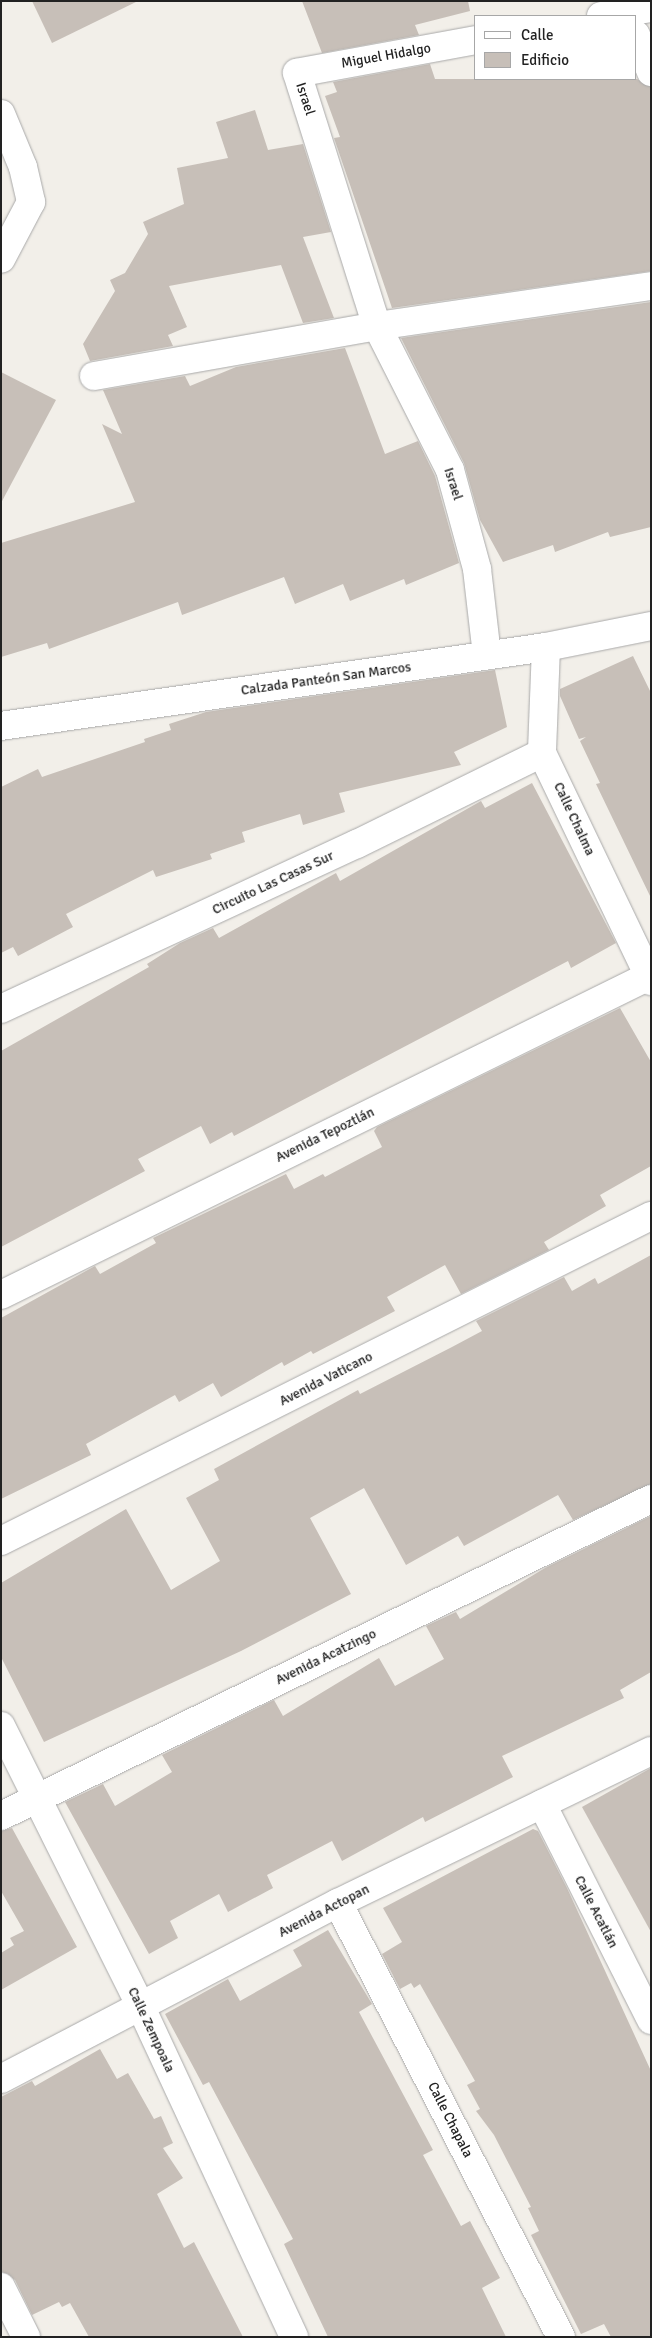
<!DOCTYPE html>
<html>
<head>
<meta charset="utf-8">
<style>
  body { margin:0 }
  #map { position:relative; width:652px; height:2338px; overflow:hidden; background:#f2efe9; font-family:Signika,sans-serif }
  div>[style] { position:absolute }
  .building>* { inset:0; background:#c7bfb8 }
  .roads { filter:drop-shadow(0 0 1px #a9a9a9) drop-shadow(0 0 1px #a9a9a9) }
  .minor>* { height:28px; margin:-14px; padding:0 14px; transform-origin:14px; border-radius:14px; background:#fff }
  span { translate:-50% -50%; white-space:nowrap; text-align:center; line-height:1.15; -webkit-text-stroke:5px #fff; paint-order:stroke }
  .street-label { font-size:14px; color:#222 }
  .frame { position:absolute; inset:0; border:2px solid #222; pointer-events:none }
  .legend { position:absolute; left:474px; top:15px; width:162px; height:65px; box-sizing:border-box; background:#fff; border:1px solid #a7a7a7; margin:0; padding:6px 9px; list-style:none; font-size:15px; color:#222 }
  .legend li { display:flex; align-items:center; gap:10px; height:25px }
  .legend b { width:25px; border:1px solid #a7a7a7 }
</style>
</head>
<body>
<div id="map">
  <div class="building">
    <i style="clip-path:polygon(32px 1px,138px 1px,52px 43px)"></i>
    <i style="clip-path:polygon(302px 1px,468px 1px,470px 11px,415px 25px,419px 35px,322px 53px)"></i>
    <i style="clip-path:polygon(430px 64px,435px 79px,637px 79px,651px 87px,651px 271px,392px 308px,334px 138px,340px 137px,325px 96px,337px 92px,333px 82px)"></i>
    <i style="clip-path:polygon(255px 110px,268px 150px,303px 144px,331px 232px,303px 237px,334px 318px,303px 323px,281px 265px,169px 286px,187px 327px,168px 335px,173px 346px,90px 361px,83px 344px,115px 291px,110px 280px,125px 273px,148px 234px,143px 222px,184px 204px,177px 168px,228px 158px,216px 122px)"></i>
    <i style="clip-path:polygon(651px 302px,651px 527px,610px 537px,608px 532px,555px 552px,553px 545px,503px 562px,480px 520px,464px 463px,401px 338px)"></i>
    <i style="clip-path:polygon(345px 348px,385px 454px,418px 441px,435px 476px,459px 563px,406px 585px,404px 579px,350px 601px,343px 584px,295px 604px,284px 577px,182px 615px,178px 602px,49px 649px,47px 643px,1px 657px,1px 543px,135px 502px,102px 424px,122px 434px,103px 390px,185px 376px,190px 386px,236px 367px)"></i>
    <i style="clip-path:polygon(1px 372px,56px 400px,1px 503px)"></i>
    <i style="clip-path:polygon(633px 656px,651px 693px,651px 898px,596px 784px,600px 783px,580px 741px,586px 737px,579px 739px,560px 696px,560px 689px)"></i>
    <i style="clip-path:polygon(495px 670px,507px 727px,454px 752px,461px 765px,339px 793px,345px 812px,303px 825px,300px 814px,242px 832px,245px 842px,210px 854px,212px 859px,156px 877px,153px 870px,66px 914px,73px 927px,18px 956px,13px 947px,1px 953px,1px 787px,38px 769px,42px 777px,145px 742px,144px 739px,171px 730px,169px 724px,206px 712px)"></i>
    <i style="clip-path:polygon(532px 783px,616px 943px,571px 968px,568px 961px,234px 1136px,232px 1132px,210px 1144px,201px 1126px,138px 1159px,145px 1171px,1px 1247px,1px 1051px,149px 967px,147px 964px,180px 943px,213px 928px,219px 938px,336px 873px,340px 881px,481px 801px,485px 808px)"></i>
    <i style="clip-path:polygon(620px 1008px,651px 1062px,651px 1166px,600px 1195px,606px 1206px,544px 1242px,549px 1250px,461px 1294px,445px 1265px,387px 1297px,395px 1311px,313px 1354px,311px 1351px,284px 1366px,282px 1362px,221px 1397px,213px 1383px,179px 1402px,175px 1395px,86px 1444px,91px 1455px,1px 1499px,1px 1318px,95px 1266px,100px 1274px,156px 1243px,153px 1238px,286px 1174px,294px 1189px,323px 1174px,325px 1177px,382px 1147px,374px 1131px,377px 1127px)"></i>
    <i style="clip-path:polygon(651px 1255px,651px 1484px,573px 1520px,558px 1495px,464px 1546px,458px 1536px,406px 1565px,364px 1488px,310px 1518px,351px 1594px,241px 1651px,44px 1742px,1px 1657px,1px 1583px,126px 1509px,171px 1590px,220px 1561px,186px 1498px,219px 1480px,214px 1469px,358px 1390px,360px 1394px,452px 1347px,482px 1331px,476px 1321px,564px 1277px,572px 1291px,595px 1278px,598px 1284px)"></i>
    <i style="clip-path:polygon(651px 1516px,651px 1672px,620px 1690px,624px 1698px,502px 1756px,513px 1777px,425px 1822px,423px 1817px,342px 1861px,332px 1841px,267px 1875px,273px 1888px,228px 1912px,219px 1894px,170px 1921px,178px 1938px,149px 1954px,65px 1802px,103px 1784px,115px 1806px,172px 1772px,162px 1755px,274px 1700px,283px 1716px,379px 1658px,395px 1686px,444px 1659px,426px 1626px,456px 1612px,460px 1619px,545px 1568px)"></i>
    <i style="clip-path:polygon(651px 1768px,651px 1932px,582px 1807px)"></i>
    <i style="clip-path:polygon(12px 1828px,77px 1947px,1px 1990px,1px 1953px,14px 1945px,10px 1938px,24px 1931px,1px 1891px,1px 1831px)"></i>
    <i style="clip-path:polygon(533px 1829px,538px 1831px,567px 1888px,651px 2071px,651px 2337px,611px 2337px,604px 2324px,581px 2334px,531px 2235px,539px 2231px,528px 2208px,531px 2207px,494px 2135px,476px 2111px,480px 2109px,467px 2085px,475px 2081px,420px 1984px,414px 1988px,411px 1983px,400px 1989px,382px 1954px,402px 1942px,383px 1908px)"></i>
    <i style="clip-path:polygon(328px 1930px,372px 2004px,359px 2012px,433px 2150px,423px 2155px,461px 2226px,470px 2221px,500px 2278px,482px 2288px,506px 2337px,328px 2337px,284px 2244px,293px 2239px,209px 2082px,203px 2085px,165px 2014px,228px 1979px,240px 2001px,302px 1966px,293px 1950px)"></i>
    <i style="clip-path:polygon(100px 2049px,117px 2079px,128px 2073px,154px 2119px,161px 2116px,173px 2143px,163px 2148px,183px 2178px,157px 2194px,184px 2248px,194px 2242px,243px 2337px,89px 2337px,70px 2303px,62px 2307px,59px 2302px,32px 2315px,15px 2280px,1px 2271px,1px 2097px,32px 2081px,35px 2086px)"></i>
  </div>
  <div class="roads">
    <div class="minor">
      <i style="left:601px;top:16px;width:51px;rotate:-9.1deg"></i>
      <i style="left:636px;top:35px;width:40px;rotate:68deg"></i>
      <i style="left:476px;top:40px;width:182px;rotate:169.6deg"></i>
      <i style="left:297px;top:73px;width:265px;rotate:72.5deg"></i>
      <i style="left:377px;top:326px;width:161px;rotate:63.1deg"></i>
      <i style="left:450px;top:470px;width:103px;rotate:74.7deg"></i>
      <i style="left:477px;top:569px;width:87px;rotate:83.4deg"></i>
      <i style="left:1px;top:114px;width:57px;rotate:67.5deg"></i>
      <i style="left:23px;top:167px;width:36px;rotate:77deg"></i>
      <i style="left:31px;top:202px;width:64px;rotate:117.8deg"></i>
      <i style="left:94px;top:376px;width:287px;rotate:-10deg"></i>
      <i style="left:377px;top:326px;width:277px;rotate:-8.3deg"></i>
      <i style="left:546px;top:647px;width:106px;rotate:92.2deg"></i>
      <i style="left:542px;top:753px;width:253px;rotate:64.4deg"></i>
      <i style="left:1px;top:726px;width:551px;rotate:-8.25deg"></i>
      <i style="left:546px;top:647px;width:107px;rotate:-11.3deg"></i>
      <i style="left:1px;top:1009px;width:392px;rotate:-24.9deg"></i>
      <i style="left:357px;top:844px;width:206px;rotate:-26.2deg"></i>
      <i style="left:1px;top:1295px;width:722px;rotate:-26.21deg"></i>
      <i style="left:1px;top:1541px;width:727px;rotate:-26.57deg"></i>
      <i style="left:1px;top:1726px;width:312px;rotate:63.5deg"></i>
      <i style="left:140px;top:2005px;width:366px;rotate:65.1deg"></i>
      <i style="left:542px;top:1804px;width:242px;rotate:63.2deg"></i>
      <i style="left:1px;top:1816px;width:723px;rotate:-26deg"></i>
      <i style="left:338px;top:1903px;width:488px;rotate:62.8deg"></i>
      <i style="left:1px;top:2079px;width:380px;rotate:-27.6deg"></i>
      <i style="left:338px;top:1903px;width:348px;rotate:-25.9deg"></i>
      <i style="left:1px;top:2287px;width:56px;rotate:63.4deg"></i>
    </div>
  </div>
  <div class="street-label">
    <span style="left:386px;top:56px;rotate:-10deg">Miguel Hidalgo</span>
    <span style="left:305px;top:99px;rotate:72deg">Israel</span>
    <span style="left:453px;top:484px;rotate:72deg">Israel</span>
    <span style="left:326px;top:679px;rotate:-8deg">Calzada Panteón San Marcos</span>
    <span style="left:574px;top:819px;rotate:65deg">Calle Chalma</span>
    <span style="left:273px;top:883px;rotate:-25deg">Circuito Las Casas Sur</span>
    <span style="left:325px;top:1135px;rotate:-26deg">Avenida Tepoztlán</span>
    <span style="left:326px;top:1379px;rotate:-27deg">Avenida Vaticano</span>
    <span style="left:326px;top:1657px;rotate:-26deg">Avenida Acatzingo</span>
    <span style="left:324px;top:1911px;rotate:-27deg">Avenida Actopan</span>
    <span style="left:596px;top:1912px;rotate:63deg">Calle Acatlán</span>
    <span style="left:151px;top:2030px;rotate:65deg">Calle Zempoala</span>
    <span style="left:450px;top:2120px;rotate:63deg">Calle Chapala</span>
  </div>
  <div class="frame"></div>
  <ul class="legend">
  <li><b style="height:6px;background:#fff"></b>Calle</li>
  <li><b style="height:14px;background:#c7bfb8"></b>Edificio</li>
  </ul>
</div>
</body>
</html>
